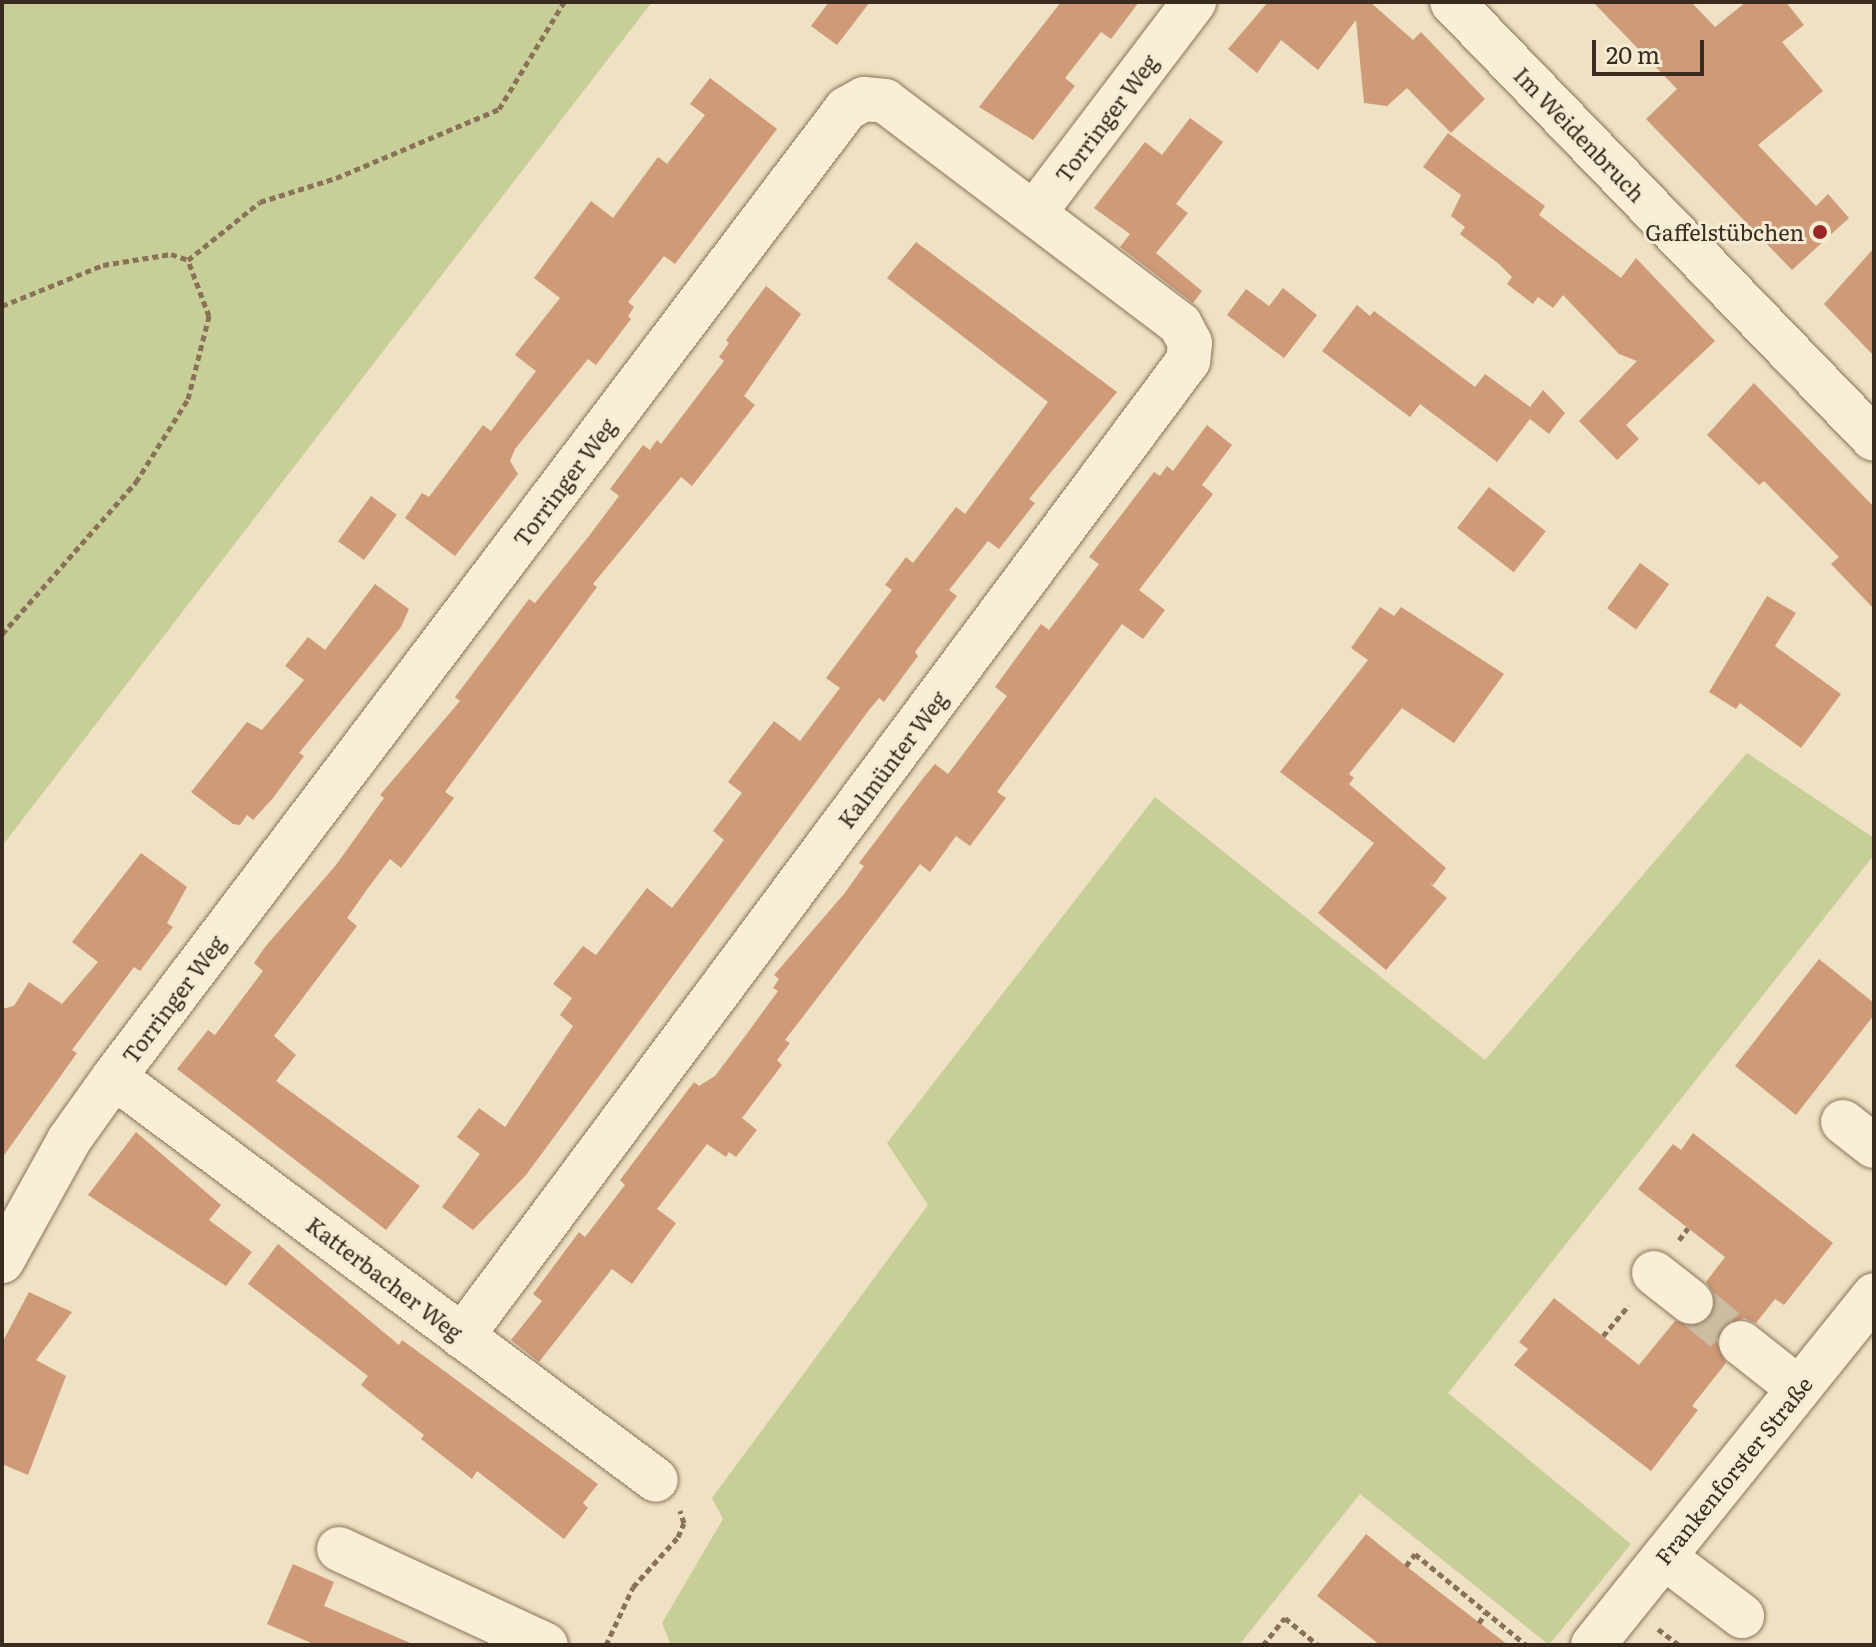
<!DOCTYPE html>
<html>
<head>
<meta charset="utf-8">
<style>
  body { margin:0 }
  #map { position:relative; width:1876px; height:1647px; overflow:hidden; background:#efe1c3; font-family:Literata,serif }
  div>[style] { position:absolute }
  .green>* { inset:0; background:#c8ce97 }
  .building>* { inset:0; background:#ce9a78; transform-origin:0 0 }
  .minor-tunnel>* { height:44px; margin-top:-22px; transform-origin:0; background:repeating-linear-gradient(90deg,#cbbda2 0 44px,transparent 0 66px) }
  .path>* { height:5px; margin-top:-2.5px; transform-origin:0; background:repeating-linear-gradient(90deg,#8a7259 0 6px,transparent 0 10px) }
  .roads { filter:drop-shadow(0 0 2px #8a7259) drop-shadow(0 0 2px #8a7259) }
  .minor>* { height:44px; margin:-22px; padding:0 22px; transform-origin:22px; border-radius:22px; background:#faeed7 }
  .dots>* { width:22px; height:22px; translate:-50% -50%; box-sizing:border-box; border:4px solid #f6ebd3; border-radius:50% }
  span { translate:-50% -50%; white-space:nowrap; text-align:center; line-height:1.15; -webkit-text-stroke:6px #f6ebd3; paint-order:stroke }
  .street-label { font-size:22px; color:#392b1e }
  .poi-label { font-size:22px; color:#392b1e }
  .right { translate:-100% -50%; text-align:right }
  .frame { position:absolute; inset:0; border:4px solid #392b1e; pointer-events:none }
  .scale { position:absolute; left:1592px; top:40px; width:112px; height:36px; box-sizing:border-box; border:4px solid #392b1e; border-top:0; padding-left:10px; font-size:24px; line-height:28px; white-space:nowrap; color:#392b1e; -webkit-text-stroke:6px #f6ebd3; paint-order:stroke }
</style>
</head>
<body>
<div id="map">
  <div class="green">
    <i style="clip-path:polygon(2px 2px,652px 2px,2px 846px)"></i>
    <i style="clip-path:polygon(1747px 753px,1874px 838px,1874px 855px,1448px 1393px,1631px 1544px,1549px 1645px,1360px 1494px,1239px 1645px,671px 1645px,662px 1623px,723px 1519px,712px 1498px,928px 1205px,887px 1143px,1155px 797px,1485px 1060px)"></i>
  </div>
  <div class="building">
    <i style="clip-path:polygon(829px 2px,870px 2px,837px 45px,811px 26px)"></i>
    <i style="clip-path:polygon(1061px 2px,1139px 2px,1111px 39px,1101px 32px,1065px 78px,1075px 86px,1033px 140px,979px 107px)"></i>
    <i style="clip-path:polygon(1268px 2px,1370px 2px,1413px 40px,1421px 32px,1485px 99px,1451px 133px,1407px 88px,1387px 106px,1364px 103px,1356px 20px,1318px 70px,1281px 40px,1257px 73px,1228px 49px)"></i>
    <i style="clip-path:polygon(1593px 2px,1691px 2px,1715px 27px,1746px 2px,1786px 2px,1804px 25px,1782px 42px,1823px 91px,1758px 145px,1816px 206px,1828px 194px,1849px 218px,1792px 270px,1646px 119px,1677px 89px)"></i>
    <i style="clip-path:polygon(710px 78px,777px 129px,675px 264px,664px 256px,628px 302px,634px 307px,628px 316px,631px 319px,596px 365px,588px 359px,515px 449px,510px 461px,518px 474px,455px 556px,405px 518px,422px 493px,429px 497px,483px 425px,491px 431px,536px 371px,515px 355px,560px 298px,534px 278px,591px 201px,613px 218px,658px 157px,667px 164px,705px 115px,690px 104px)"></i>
    <i style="clip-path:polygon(1190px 118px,1223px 142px,1176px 204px,1188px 213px,1156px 253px,1202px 291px,1193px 303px,1120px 247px,1130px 234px,1094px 208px,1145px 142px,1162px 155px)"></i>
    <i style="clip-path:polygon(1448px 133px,1545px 206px,1539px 215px,1621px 278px,1636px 258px,1715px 341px,1626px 425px,1639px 439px,1617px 460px,1579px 421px,1637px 361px,1619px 354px,1563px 295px,1553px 308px,1538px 297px,1533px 304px,1507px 284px,1512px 277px,1499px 264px,1460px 234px,1465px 227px,1451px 216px,1461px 195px,1423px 167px)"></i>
    <i style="clip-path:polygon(916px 242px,1117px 392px,1029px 499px,1035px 503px,999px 549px,988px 541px,949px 590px,957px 596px,915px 652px,918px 656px,884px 702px,879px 698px,869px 710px,526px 1175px,473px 1230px,442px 1207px,480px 1154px,457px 1137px,479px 1108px,505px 1127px,573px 1026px,560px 1015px,572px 998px,553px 984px,583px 946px,596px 955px,647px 888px,672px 908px,724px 840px,713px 831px,742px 793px,728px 782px,774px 721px,800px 741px,840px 688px,826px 678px,892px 590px,885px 585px,906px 557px,913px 563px,956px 507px,965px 514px,1048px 402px,887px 278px)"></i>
    <i style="clip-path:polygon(1874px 248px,1874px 356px,1824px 304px)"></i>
    <i style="clip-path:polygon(766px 286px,801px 314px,744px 396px,755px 405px,692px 486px,681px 477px,593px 584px,597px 587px,445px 792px,454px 798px,401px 868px,390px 859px,368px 888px,347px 918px,357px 926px,274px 1036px,296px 1055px,276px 1081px,420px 1186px,386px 1230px,177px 1069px,208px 1030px,215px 1035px,263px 971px,254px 963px,265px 947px,336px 865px,384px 798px,380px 795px,460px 701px,455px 697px,529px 599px,535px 603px,589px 536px,619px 496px,610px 489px,643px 445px,650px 450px,657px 440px,661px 444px,724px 361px,719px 357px,729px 343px,726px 340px)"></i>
    <i style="clip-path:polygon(1283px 288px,1317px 315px,1284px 358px,1227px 315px,1246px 289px,1269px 306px)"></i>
    <i style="clip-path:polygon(1357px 305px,1370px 316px,1374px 311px,1475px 387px,1485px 374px,1530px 407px,1543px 390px,1565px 413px,1549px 434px,1530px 419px,1497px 462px,1420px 404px,1410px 417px,1322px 351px)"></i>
    <i style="clip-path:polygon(1754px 383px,1874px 507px,1874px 609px,1831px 564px,1839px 557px,1764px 481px,1759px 485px,1707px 435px)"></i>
    <i style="clip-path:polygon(1207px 425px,1232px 445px,1202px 485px,1213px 494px,1139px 590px,1165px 610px,1143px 639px,1122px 624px,997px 792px,1006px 798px,970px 846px,956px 836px,930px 872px,920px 864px,785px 1040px,790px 1043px,777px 1060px,782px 1065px,742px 1118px,757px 1130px,736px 1157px,729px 1152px,726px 1157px,707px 1144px,657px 1209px,676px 1223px,632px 1284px,612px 1269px,539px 1362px,511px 1340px,542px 1301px,533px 1294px,579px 1232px,585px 1237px,625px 1185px,620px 1180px,694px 1082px,699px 1086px,715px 1076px,746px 1035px,778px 991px,773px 988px,779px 979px,774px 975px,844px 894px,864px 866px,859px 863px,924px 777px,935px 764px,948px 774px,1007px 696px,995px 687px,1041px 624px,1049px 630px,1078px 592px,1099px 564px,1089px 557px,1154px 472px,1160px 476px,1167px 466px,1173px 471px)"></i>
    <i style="left:1489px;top:487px;width:72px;height:52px;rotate:38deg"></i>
    <i style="left:371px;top:496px;width:32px;height:56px;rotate:36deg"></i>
    <i style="left:1640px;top:563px;width:36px;height:56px;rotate:36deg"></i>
    <i style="clip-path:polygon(375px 584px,409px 609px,401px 627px,299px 753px,304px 756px,273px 798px,253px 820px,247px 815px,240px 825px,233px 824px,191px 792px,247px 722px,262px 730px,304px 680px,285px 666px,308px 637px,325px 650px)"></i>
    <i style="clip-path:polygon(1767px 596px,1796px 613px,1775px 646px,1841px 694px,1801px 748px,1740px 703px,1736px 709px,1709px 692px)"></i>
    <i style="clip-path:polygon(1380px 607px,1394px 616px,1401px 607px,1504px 674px,1454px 743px,1402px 708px,1349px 774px,1354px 778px,1349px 784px,1446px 868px,1433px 885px,1429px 883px,1447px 898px,1386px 970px,1318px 913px,1374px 843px,1280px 772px,1368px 660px,1351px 648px)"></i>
    <i style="clip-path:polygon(141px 853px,187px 887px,167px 923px,173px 927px,140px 971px,134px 967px,72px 1050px,77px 1053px,2px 1158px,2px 1009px,14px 1006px,29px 982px,62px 1004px,98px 962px,72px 942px)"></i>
    <i style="clip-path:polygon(1819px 959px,1874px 1003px,1874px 1015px,1796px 1115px,1735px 1066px)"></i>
    <i style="clip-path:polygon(136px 1132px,221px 1205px,209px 1220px,252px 1252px,226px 1286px,88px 1195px)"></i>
    <i style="clip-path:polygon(1693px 1133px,1833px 1243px,1784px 1305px,1775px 1299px,1756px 1323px,1744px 1318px,1722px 1327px,1716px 1340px,1726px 1363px,1692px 1406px,1698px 1410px,1651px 1471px,1514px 1365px,1528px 1349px,1519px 1342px,1554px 1298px,1639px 1365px,1675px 1321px,1700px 1325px,1711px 1317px,1714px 1293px,1706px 1282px,1725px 1257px,1638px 1189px,1673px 1144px,1681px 1150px)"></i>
    <i style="clip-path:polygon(278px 1244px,399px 1345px,402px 1340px,598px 1484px,583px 1503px,588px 1508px,564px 1539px,477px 1471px,472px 1479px,421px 1439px,424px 1435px,361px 1385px,368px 1376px,248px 1284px)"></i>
    <i style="clip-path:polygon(29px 1292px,72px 1312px,36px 1360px,66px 1376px,28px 1475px,2px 1464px,2px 1343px)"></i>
    <i style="clip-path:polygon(1366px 1534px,1406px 1566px,1508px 1645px,1380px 1645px,1317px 1596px)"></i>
    <i style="clip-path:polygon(293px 1564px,334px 1582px,324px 1606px,415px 1645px,316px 1645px,267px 1624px)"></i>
  </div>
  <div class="minor-tunnel">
    <i style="left:1691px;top:1302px;width:65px;rotate:39.4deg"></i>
  </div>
  <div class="path">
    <i style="left:2px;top:306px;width:109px;rotate:-22.1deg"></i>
    <i style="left:103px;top:265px;width:69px;rotate:-9.2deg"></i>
    <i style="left:171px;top:254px;width:18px;rotate:19deg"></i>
    <i style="left:188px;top:260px;width:92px;rotate:-38.9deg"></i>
    <i style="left:260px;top:202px;width:80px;rotate:-17.5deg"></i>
    <i style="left:336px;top:178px;width:177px;rotate:-22.9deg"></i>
    <i style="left:499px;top:109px;width:125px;rotate:-58.7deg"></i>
    <i style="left:2px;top:634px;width:203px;rotate:-48.6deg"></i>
    <i style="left:136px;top:482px;width:98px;rotate:-57.9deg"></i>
    <i style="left:188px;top:399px;width:86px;rotate:-75.8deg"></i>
    <i style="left:209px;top:316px;width:60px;rotate:-110.6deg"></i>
    <i style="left:1679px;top:1240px;width:15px;rotate:-53deg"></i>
    <i style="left:1603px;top:1336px;width:40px;rotate:-50deg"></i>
    <i style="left:1406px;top:1566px;width:15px;rotate:-53deg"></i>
    <i style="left:1415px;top:1554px;width:144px;rotate:39.3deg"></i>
    <i style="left:1479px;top:1623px;width:13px;rotate:-58deg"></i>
    <i style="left:1658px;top:1629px;width:26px;rotate:37deg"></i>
    <i style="left:606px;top:1645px;width:64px;rotate:-65deg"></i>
    <i style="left:633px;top:1587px;width:67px;rotate:-48deg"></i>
    <i style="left:678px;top:1537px;width:15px;rotate:-67deg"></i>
    <i style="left:684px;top:1523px;width:13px;rotate:-108deg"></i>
    <i style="left:1263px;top:1645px;width:35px;rotate:-51deg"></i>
    <i style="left:1285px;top:1618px;width:43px;rotate:39.3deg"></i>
  </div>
  <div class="roads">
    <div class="minor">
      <i style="left:1452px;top:2px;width:607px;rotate:46deg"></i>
      <i style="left:1034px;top:213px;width:265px;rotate:-52.8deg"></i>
      <i style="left:114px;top:1077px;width:675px;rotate:36.63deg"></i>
      <i style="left:1843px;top:1122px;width:39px;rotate:38deg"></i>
      <i style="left:2px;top:1261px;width:138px;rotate:-61deg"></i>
      <i style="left:69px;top:1140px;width:77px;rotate:-54.5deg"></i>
      <i style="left:114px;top:1077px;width:1214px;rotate:-52.9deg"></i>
      <i style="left:846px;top:109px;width:21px;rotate:-29deg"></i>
      <i style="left:864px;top:99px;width:21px;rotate:5deg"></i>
      <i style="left:885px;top:101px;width:370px;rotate:37.1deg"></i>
      <i style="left:1180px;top:324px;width:21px;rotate:62deg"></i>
      <i style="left:1190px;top:343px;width:18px;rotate:96deg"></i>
      <i style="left:1188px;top:361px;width:1216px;rotate:126.67deg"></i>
      <i style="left:1654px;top:1273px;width:47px;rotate:38.1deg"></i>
      <i style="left:1741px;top:1343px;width:73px;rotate:38.3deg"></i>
      <i style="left:339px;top:1549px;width:228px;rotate:24.9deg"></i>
      <i style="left:1664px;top:1557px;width:98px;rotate:37.1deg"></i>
      <i style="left:1593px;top:1645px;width:449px;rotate:-51.2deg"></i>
    </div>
  </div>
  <div class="dots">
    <i style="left:1820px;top:232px;background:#9a282b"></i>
  </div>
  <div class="street-label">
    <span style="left:1106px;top:118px;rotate:-53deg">Torringer Weg</span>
    <span style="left:1580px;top:134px;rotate:46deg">Im Weidenbruch</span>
    <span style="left:564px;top:482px;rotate:-53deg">Torringer Weg</span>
    <span style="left:892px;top:759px;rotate:-53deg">Kalmünter Weg</span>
    <span style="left:173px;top:999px;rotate:-53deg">Torringer Weg</span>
    <span style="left:385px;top:1278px;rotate:37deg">Katterbacher Weg</span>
    <span style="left:1733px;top:1470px;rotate:-51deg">Frankenforster Straße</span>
  </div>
  <div class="poi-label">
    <span class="right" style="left:1804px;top:232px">Gaffelstübchen</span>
  </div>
  <div class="frame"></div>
  <div class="scale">20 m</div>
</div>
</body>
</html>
